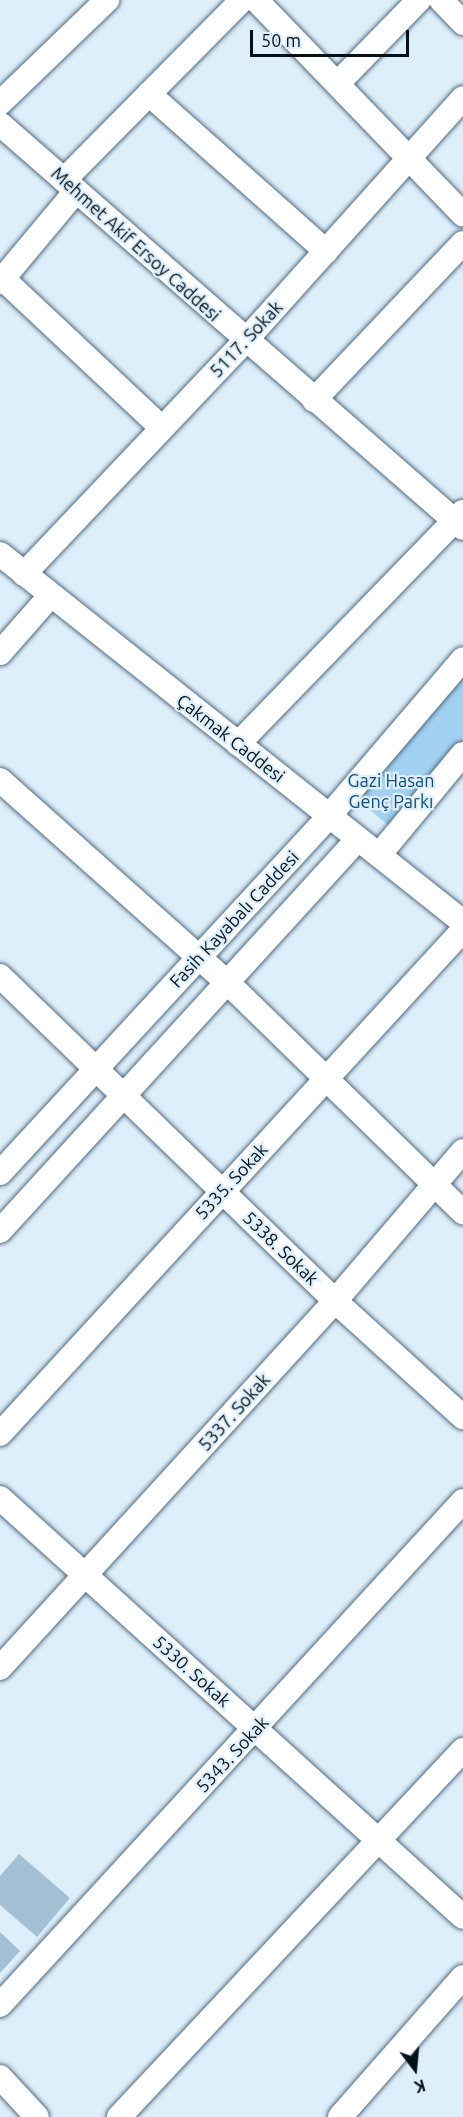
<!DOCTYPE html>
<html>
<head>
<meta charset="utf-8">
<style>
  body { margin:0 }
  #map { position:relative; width:463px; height:2117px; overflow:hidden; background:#deeffc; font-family:Ubuntu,sans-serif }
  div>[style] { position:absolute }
  .green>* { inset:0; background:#a3d1f1 }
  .building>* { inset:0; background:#a3c0d4 }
  .roads { filter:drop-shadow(0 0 2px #516b7e) drop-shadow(0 0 2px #516b7e) }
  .minor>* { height:24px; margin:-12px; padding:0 12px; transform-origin:12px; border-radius:12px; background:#fff }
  span { translate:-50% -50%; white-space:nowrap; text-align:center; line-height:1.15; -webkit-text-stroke:4.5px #deeffc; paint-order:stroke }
  .street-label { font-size:18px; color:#061017 }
  .park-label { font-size:18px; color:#124d6f }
  .north { position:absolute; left:385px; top:2039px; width:60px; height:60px; -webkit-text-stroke:4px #deeffc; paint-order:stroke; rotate:164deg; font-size:16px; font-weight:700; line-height:24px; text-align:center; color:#061017 }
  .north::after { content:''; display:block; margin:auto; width:21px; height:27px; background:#061017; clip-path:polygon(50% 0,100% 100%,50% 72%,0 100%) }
  .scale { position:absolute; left:250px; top:30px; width:159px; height:27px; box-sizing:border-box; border:3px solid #061017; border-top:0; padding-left:8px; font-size:18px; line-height:21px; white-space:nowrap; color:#061017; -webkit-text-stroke:4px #deeffc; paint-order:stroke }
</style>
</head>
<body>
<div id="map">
  <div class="green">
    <i style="clip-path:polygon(463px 671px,463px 743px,392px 828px,355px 798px)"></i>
  </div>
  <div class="building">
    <i style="clip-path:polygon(19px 1854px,70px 1898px,37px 1937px,0 1905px,0 1876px)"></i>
    <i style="clip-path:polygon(0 1932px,20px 1951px,0 1973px)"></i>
  </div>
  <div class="roads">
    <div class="minor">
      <i style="left:256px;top:0;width:298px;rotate:46deg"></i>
      <i style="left:441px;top:0;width:32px;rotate:46deg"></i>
      <i style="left:338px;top:83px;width:116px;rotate:-45.7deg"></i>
      <i style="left:149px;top:94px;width:237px;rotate:41.6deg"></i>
      <i style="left:0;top:103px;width:149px;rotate:-43.9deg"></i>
      <i style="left:0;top:124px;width:614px;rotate:41.11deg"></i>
      <i style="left:64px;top:180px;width:253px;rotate:-45.3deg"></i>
      <i style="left:0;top:276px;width:222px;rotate:43.2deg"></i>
      <i style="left:0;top:282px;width:119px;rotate:-50.1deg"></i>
      <i style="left:314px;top:400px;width:216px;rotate:-46.5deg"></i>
      <i style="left:0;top:554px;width:591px;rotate:38.48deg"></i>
      <i style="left:24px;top:574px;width:321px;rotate:-46.5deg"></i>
      <i style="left:245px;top:341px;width:326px;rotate:-48.1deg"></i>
      <i style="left:0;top:653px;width:77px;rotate:-48.7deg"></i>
      <i style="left:238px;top:744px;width:323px;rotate:-45.9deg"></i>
      <i style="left:0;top:780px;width:304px;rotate:41.7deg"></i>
      <i style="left:227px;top:982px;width:330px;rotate:44.3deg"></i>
      <i style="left:379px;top:855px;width:131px;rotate:-50.3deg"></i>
      <i style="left:0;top:976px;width:467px;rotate:44.1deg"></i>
      <i style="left:335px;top:1301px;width:173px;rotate:42.2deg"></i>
      <i style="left:0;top:1173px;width:485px;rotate:-47.3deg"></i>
      <i style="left:329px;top:816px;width:206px;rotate:-49.5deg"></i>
      <i style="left:0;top:1231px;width:531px;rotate:-47.6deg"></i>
      <i style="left:0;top:1434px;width:684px;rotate:-47.43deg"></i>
      <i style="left:0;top:1498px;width:624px;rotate:42.14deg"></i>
      <i style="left:0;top:1668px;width:497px;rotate:-47.6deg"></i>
      <i style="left:335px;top:1301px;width:197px;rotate:-49.5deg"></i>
      <i style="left:0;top:2005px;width:684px;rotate:-47.43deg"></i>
      <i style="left:0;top:2077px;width:54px;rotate:47.2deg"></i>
      <i style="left:119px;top:2117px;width:503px;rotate:-46.85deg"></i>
      <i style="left:340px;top:2117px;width:186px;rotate:-48.7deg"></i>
    </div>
  </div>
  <div class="street-label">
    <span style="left:136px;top:244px;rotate:42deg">Mehmet Akif Ersoy Caddesi</span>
    <span style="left:246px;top:339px;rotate:-47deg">5117. Sokak</span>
    <span style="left:231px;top:738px;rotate:38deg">Çakmak Caddesi</span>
    <span style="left:234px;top:919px;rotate:-47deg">Fasih Kayabalı Caddesi</span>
    <span style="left:231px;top:1181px;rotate:-47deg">5335. Sokak</span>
    <span style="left:281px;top:1248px;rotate:44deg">5338. Sokak</span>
    <span style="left:234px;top:1412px;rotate:-48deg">5337. Sokak</span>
    <span style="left:192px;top:1671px;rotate:42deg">5330. Sokak</span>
    <span style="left:232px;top:1754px;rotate:-47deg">5343. Sokak</span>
  </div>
  <div class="park-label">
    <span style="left:391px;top:791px">Gazi Hasan<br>Genç Parkı</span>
  </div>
  <div class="north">K</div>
  <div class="scale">50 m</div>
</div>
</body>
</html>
